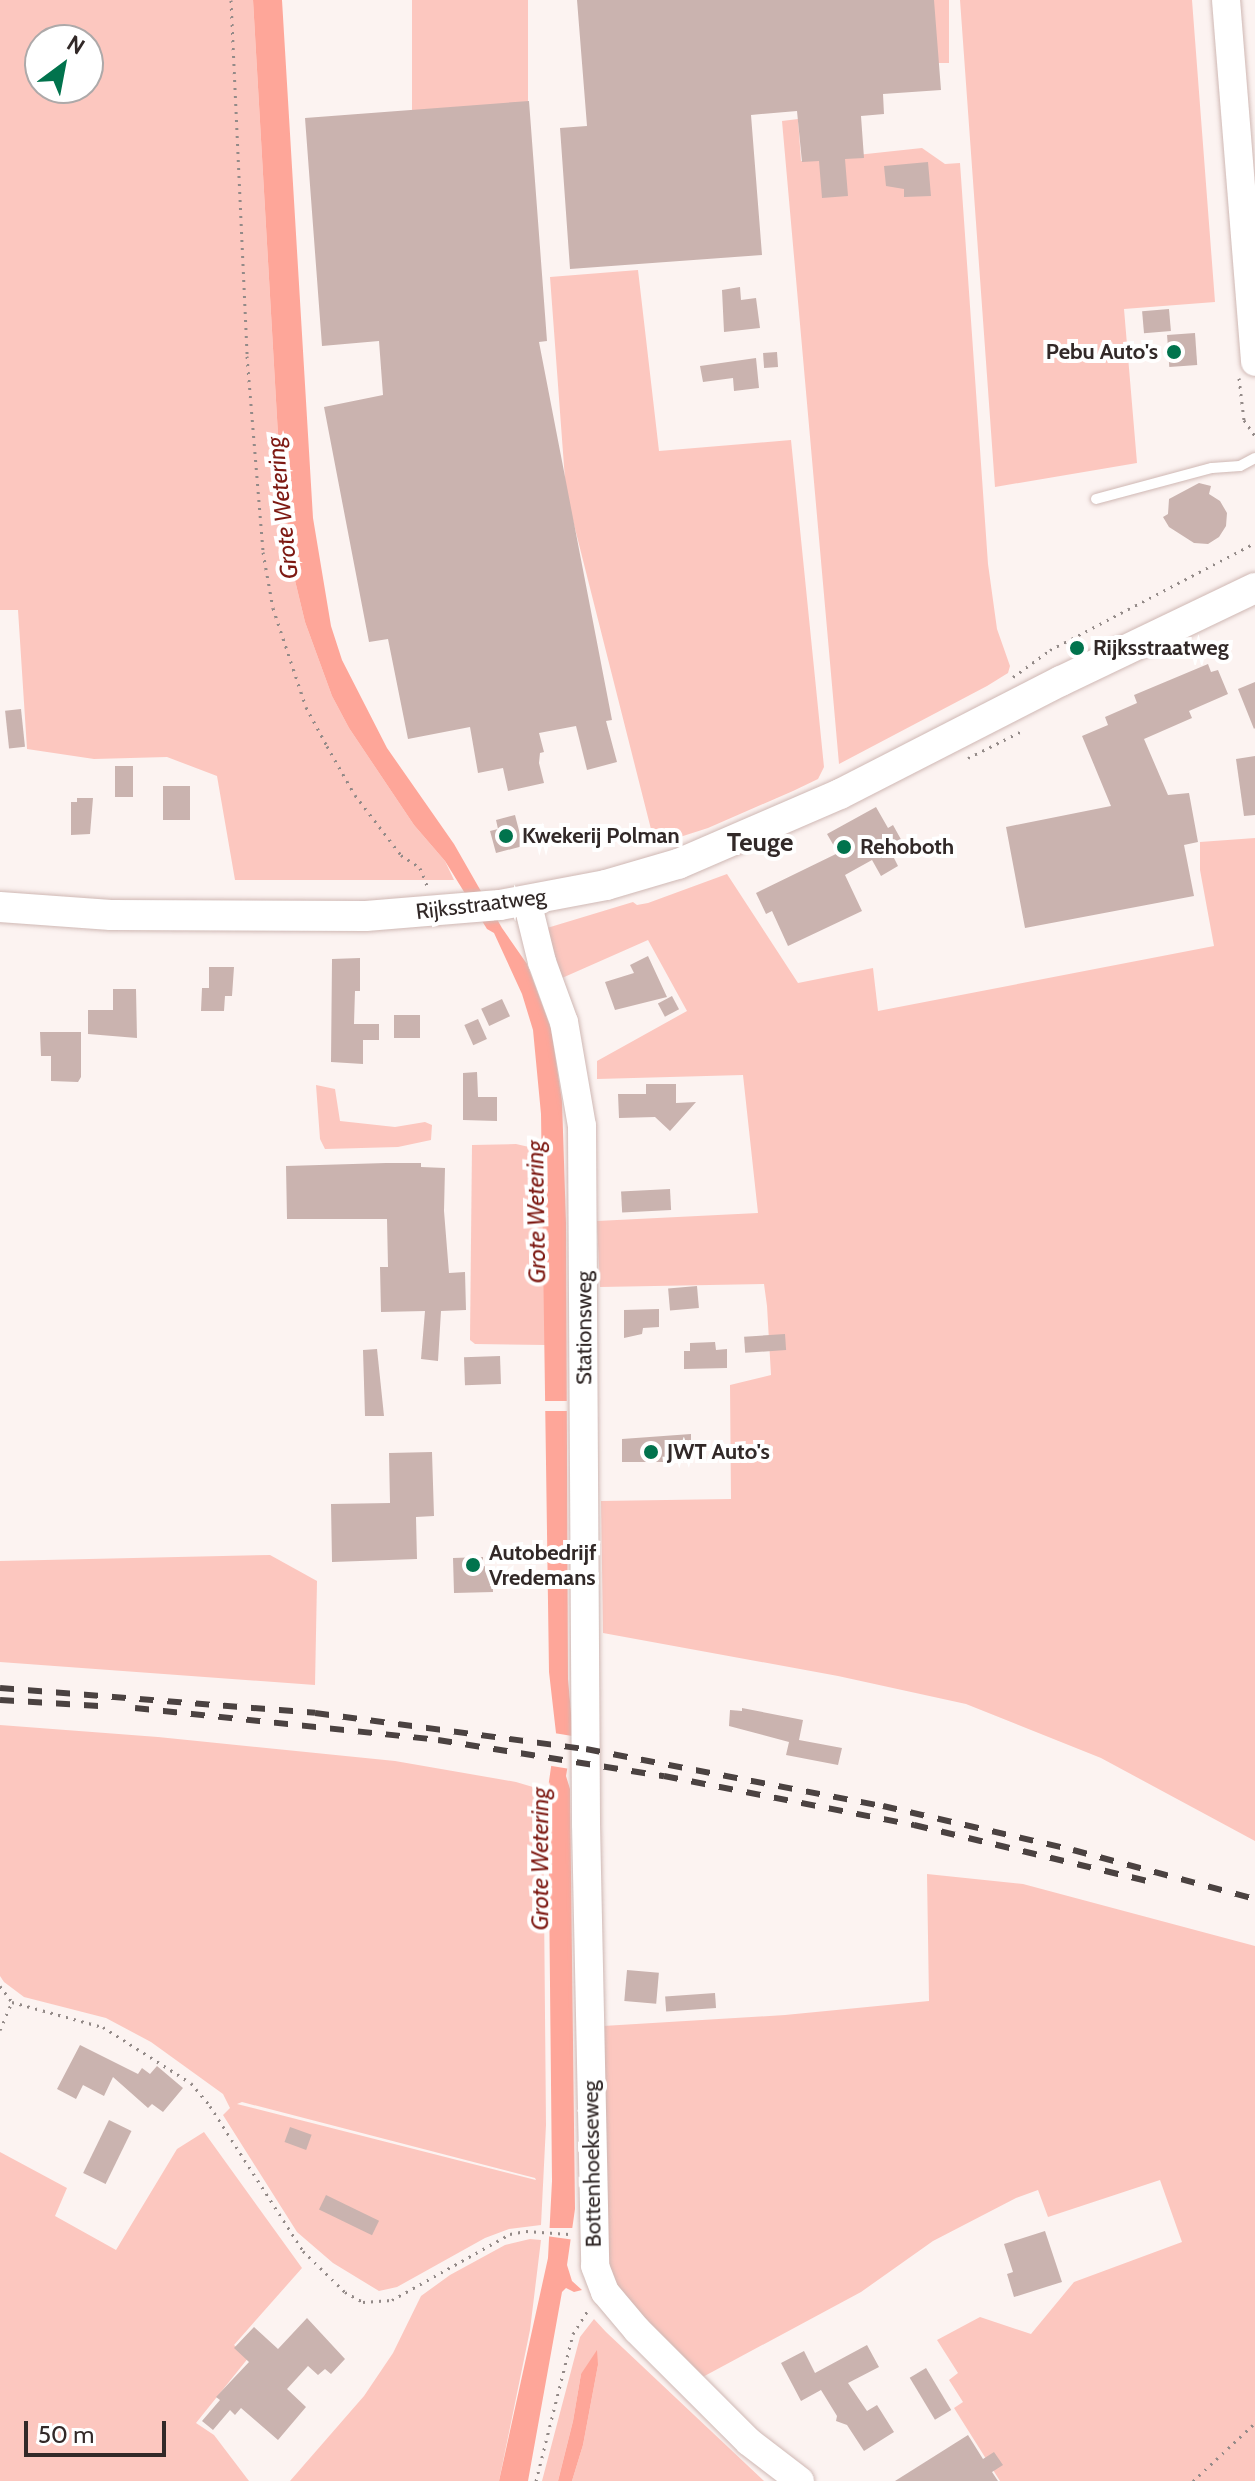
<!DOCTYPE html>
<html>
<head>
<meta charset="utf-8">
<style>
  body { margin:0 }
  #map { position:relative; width:1255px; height:2481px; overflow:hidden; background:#fcf3f1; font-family:Cabin,sans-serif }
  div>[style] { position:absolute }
  .green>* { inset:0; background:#fcc7bf; transform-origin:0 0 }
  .water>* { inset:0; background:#fea699 }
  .pier>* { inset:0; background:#fcf3f1; transform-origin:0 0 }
  .building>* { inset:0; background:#cab3af; transform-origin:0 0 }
  .path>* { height:3px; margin-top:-1.5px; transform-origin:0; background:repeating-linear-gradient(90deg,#938a88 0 2px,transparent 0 8px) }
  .roads { filter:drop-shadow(0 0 2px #cfb8b4) drop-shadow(0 0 2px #cfb8b4) }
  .lane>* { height:10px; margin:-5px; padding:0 5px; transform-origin:5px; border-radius:5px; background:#fff }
  .secondary>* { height:28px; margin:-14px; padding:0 14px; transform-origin:14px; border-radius:14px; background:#fff }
  .primary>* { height:30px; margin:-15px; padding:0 15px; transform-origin:15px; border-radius:15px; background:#fff }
  .rail>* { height:6px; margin-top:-3px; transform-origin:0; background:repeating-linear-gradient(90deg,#4b4241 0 14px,transparent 0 28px) }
  .dots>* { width:22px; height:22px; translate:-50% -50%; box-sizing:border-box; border:4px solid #fff; border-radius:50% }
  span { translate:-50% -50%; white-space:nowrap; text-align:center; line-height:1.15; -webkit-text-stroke:8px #fff; paint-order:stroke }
  .poi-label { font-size:22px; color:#322928; font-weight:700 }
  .right { translate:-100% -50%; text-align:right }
  .left { translate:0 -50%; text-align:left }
  .street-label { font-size:22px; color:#322928 }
  .water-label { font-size:24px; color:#7d1912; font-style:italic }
  .quarter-label { font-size:26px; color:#322928; font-weight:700 }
  .north { position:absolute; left:24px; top:24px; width:80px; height:80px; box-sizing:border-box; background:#fff; border:2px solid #ada9a9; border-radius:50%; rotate:32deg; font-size:22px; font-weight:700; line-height:32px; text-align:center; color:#322928 }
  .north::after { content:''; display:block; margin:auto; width:28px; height:36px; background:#01734d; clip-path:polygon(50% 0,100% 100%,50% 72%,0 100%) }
  .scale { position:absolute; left:24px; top:2421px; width:142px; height:36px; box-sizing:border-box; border:4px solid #322928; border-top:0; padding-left:10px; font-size:24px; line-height:28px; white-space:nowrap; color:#322928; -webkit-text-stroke:6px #fff; paint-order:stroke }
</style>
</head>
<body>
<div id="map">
  <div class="green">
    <i style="clip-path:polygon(evenodd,0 0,253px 0,278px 435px,292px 568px,305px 622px,332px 696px,349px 728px,414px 825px,445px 861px,454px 880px,235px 880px,217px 776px,167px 757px,94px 759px,27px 749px,18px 610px,0 610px,0 0,40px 40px,88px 40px,88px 88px,40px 88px,40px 40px)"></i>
    <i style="left:412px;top:0;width:116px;height:110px"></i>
    <i style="left:934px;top:0;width:15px;height:63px"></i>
    <i style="clip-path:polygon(960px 0,1192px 0,1215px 302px,1124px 309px,1137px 463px,995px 487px)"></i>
    <i style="clip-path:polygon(798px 119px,801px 161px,922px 148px,945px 164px,960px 163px,988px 564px,997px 629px,1010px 666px,1008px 673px,987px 686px,839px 764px,782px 121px)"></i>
    <i style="clip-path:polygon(638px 270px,659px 451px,791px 440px,824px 767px,818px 779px,793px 791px,708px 828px,655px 845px,566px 493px,550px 277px)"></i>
    <i style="clip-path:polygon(1255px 838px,1255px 1841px,1101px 1758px,966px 1704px,838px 1676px,603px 1633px,601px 1501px,731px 1499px,730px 1385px,771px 1375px,767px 1306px,764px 1284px,600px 1287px,597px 1221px,758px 1213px,743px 1075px,597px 1079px,597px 1061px,687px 1011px,648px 940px,562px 978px,547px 928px,633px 902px,637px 905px,648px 903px,727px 874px,798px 983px,873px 968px,878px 1011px,1214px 946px,1200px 870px,1200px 842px)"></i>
    <i style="clip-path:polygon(316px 1085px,335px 1089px,340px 1121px,395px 1127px,425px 1122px,432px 1125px,431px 1140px,398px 1147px,325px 1149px,320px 1139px)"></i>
    <i style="clip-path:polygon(516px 1144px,542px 1150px,546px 1345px,475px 1344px,470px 1340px,472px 1145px)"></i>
    <i style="clip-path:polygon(270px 1555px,317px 1581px,315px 1685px,0 1662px,0 1561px)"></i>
    <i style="clip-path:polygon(evenodd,0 1725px,158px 1737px,395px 1761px,516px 1782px,543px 1790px,546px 2125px,541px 2225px,509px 2229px,485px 2238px,397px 2287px,379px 2291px,333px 2263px,297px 2232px,223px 2115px,230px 2108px,223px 2094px,151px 2042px,106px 2018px,24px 1997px,4px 1982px,0 1976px,0 1725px,242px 2102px,535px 2178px,536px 2180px,237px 2104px,242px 2102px)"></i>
    <i style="clip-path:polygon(927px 1874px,1023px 1884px,1255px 1946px,1255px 2481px,1000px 2481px,954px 2408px,963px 2402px,949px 2380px,958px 2373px,937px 2340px,980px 2317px,1031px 2334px,1074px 2282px,1182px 2242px,1160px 2180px,1048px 2217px,1038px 2190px,1016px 2198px,933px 2241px,861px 2292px,699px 2379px,648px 2328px,609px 2275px,603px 2026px,785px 2015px,929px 2001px)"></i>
    <i style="clip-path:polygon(204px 2132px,302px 2268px,234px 2345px,249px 2357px,196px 2423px,214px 2435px,249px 2481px,0 2481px,0 2152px,67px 2188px,55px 2216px,116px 2250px,177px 2149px)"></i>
    <i style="clip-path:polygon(530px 2239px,541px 2240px,530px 2330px,499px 2481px,290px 2481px,364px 2396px,393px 2353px,421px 2296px,450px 2275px,505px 2245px)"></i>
    <i style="clip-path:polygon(594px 2319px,606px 2332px,764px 2481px,572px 2481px,583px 2445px,598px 2365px,581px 2374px,573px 2421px,558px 2481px,542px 2481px,580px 2337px)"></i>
  </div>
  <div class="water">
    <i style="clip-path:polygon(253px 0,282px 0,313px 518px,331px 626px,342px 660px,387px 748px,454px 844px,502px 928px,527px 964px,551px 1029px,562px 1101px,566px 1223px,568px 1679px,573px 1735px,566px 1776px,570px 1789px,575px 2209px,567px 2265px,572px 2281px,582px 2290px,574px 2292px,566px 2288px,562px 2292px,528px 2481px,499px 2481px,548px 2258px,552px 2181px,548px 1788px,556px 1733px,549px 1672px,541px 1114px,533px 1030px,522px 994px,494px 933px,487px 929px,445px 861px,414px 825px,349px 728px,332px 696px,305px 622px,292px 568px,278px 435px)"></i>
    <i style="clip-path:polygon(597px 2350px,598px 2365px,583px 2445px,572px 2481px,558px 2481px,573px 2421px,581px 2374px)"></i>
  </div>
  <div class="pier">
    <i style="left:571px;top:1401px;width:10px;height:29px;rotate:90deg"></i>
    <i style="left:554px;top:1733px;width:20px;height:33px;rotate:9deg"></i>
    <i style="clip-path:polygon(546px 2228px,577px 2228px,575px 2240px,546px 2236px)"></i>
  </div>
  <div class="building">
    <i style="clip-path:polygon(577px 0,934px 0,941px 90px,883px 94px,884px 114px,861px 116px,864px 158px,845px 159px,848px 196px,822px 198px,819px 161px,802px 162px,797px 111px,751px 115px,762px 255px,570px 269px,560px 128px,587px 126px)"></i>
    <i style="clip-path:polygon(529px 101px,547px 341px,539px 342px,612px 720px,606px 721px,617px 762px,587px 770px,576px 726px,539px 733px,544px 752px,540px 753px,539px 763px,544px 783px,508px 791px,503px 768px,478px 773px,470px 727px,408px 739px,388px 639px,369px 642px,324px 407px,383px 395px,379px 341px,322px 346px,305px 118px)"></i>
    <i style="clip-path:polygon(928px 162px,931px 196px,904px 197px,904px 189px,886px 186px,884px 166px)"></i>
    <i style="clip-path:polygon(740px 287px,741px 300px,756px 298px,760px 328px,724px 332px,722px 290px)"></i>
    <i style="left:1169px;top:309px;width:22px;height:27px;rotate:85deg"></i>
    <i style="left:1195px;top:333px;width:32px;height:28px;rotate:86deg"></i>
    <i style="left:777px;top:352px;width:15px;height:14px;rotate:86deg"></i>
    <i style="clip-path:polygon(756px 358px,759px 388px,734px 391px,733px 378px,703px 382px,700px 366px)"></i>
    <i style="clip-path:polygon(1199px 483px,1211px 486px,1209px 494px,1220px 501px,1227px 513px,1226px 526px,1219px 537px,1208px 544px,1194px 543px,1169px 527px,1163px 517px,1168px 514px,1169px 499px)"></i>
    <i style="clip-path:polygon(1208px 664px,1211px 672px,1218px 670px,1228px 694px,1189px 711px,1192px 718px,1144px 739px,1168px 795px,1189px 793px,1198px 842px,1184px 845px,1194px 896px,1025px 928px,1006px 827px,1111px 806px,1082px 736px,1108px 725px,1105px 717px,1137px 703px,1134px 695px)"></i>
    <i style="clip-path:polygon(1255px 682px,1255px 728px,1254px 729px,1238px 689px)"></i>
    <i style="left:21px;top:709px;width:38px;height:16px;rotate:84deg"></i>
    <i style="clip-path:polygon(1255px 756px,1255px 815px,1244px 816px,1236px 759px)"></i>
    <i style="left:115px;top:766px;width:18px;height:31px"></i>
    <i style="left:190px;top:786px;width:34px;height:27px;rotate:90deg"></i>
    <i style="clip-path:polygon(77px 798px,93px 798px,90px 834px,71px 835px,71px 802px,77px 802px)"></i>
    <i style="clip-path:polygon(876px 807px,888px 828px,893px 825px,903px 843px,890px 850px,898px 866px,881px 876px,872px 860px,845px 875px,862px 911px,788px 946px,772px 911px,766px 914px,756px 893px,838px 853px,827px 834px)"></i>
    <i style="clip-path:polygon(515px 815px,523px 846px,496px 853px,490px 831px,498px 829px,496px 820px)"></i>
    <i style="clip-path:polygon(648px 956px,667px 997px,615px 1010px,605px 982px,634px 973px,630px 965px)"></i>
    <i style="clip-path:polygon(360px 958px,360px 991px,355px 991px,354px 1024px,379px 1024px,379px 1040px,363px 1040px,363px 1064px,331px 1062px,332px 959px)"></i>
    <i style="clip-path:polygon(209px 967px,234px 967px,232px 996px,225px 996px,224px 1011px,201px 1011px,202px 988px,209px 988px)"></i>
    <i style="clip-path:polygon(113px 989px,136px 989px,137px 1038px,88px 1034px,88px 1010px,113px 1010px)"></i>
    <i style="left:672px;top:996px;width:15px;height:16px;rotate:62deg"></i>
    <i style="left:502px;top:999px;width:19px;height:23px;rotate:65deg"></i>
    <i style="left:394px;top:1015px;width:26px;height:23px"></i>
    <i style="left:478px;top:1019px;width:22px;height:15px;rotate:66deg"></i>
    <i style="clip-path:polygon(40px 1032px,81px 1032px,81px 1077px,78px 1082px,51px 1081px,51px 1056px,41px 1056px)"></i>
    <i style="clip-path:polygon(477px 1072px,478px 1097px,497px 1097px,497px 1121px,463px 1120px,463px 1073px)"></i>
    <i style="clip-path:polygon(646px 1084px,676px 1084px,676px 1103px,696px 1102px,670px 1131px,655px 1117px,619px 1118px,618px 1094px,646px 1094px)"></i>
    <i style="clip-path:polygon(386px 1163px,421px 1163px,421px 1167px,445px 1168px,444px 1211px,449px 1273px,465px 1272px,466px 1310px,441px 1311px,438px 1361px,421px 1359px,425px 1311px,381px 1312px,380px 1267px,388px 1267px,387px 1219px,287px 1219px,286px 1166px)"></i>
    <i style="left:670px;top:1189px;width:21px;height:49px;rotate:87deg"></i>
    <i style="left:697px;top:1286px;width:22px;height:29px;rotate:85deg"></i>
    <i style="clip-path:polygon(659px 1309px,659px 1327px,643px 1328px,642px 1334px,624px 1338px,624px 1310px)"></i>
    <i style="left:785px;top:1334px;width:16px;height:41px;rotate:86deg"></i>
    <i style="clip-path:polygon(715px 1342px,716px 1350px,727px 1349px,727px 1368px,684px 1369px,684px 1351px,690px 1351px,690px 1343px)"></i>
    <i style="clip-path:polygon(377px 1349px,384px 1416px,365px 1416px,363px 1350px)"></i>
    <i style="left:500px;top:1356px;width:28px;height:36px;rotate:88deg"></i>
    <i style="clip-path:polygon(691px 1434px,691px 1462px,622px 1462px,622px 1439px)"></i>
    <i style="clip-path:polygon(432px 1452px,434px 1516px,416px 1517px,417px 1559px,332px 1562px,331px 1504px,390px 1503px,389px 1453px)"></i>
    <i style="clip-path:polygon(483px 1557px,483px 1566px,492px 1567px,493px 1592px,454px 1593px,453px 1558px)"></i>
    <i style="clip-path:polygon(742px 1708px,803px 1720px,799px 1740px,842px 1748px,838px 1765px,786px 1755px,789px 1742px,729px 1726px,730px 1710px,742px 1711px)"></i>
    <i style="left:627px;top:1970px;width:32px;height:31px;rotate:5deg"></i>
    <i style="left:715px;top:1993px;width:15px;height:50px;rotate:86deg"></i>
    <i style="clip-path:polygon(80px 2045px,138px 2074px,142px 2068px,150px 2074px,157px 2066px,183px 2088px,163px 2112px,152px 2104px,148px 2108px,113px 2077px,104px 2096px,83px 2085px,76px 2099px,57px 2089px)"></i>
    <i style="left:109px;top:2120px;width:25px;height:59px;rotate:26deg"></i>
    <i style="left:290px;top:2127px;width:23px;height:16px;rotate:20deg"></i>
    <i style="left:326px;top:2195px;width:59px;height:16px;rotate:26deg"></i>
    <i style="clip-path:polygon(1045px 2231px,1062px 2282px,1014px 2297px,1007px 2274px,1013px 2272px,1004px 2244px)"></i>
    <i style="clip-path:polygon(307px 2318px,345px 2359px,331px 2374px,325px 2369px,318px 2375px,308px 2366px,287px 2389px,306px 2407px,278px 2440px,241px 2408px,235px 2415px,230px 2410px,213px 2430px,202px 2421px,220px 2400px,216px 2397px,249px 2362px,234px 2348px,254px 2327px,278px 2349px)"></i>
    <i style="clip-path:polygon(867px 2345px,879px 2367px,848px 2383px,867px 2411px,877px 2405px,894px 2432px,864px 2451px,847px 2425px,836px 2421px,837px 2416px,821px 2390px,801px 2401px,781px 2363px,804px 2351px,815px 2373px)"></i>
    <i style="left:926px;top:2368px;width:49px;height:19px;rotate:59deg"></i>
    <i style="clip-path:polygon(968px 2435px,983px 2459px,994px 2452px,1003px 2465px,992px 2472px,998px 2481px,895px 2481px)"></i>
  </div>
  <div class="path">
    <i style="left:231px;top:0;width:356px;rotate:87.4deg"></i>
    <i style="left:247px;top:356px;width:197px;rotate:85.3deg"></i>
    <i style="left:263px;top:552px;width:57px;rotate:79.9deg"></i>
    <i style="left:273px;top:608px;width:104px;rotate:71.6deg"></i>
    <i style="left:306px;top:707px;width:44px;rotate:61.7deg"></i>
    <i style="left:327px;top:746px;width:56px;rotate:60.3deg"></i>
    <i style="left:355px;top:795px;width:76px;rotate:52.5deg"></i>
    <i style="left:401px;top:855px;width:23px;rotate:34deg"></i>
    <i style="left:420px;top:868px;width:22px;rotate:68deg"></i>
    <i style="left:1239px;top:378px;width:42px;rotate:83.2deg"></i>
    <i style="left:1244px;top:420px;width:19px;rotate:55deg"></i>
    <i style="left:1013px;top:677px;width:46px;rotate:-36.1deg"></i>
    <i style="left:1050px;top:650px;width:231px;rotate:-27.6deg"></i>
    <i style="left:968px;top:758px;width:60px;rotate:-26.6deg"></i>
    <i style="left:0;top:1986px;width:20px;rotate:53deg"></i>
    <i style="left:12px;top:2002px;width:94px;rotate:15.4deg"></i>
    <i style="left:103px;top:2027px;width:104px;rotate:32.5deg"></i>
    <i style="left:191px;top:2083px;width:30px;rotate:50deg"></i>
    <i style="left:210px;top:2106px;width:172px;rotate:57.3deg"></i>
    <i style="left:303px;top:2251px;width:59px;rotate:44.3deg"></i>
    <i style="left:345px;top:2292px;width:21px;rotate:29deg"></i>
    <i style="left:363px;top:2302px;width:29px;rotate:-4deg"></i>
    <i style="left:392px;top:2300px;width:135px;rotate:-29.2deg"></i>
    <i style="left:510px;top:2234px;width:16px;rotate:-11deg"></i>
    <i style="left:526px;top:2231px;width:43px;rotate:4deg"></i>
    <i style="left:0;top:2030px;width:30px;rotate:-67deg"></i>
    <i style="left:536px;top:2481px;width:152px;rotate:-75.9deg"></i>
    <i style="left:573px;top:2334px;width:28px;rotate:-58deg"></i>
    <i style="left:1193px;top:2481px;width:85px;rotate:-43.1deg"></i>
  </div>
  <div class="roads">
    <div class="lane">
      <i style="left:1096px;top:499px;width:120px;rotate:-15deg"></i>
      <i style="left:1212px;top:468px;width:28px;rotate:-4deg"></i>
      <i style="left:1240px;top:466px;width:17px;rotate:-28deg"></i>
    </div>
    <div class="secondary">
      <i style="left:1226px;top:0;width:363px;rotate:85.4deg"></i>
      <i style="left:527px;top:901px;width:63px;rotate:76.2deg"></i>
      <i style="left:542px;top:962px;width:64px;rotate:69.9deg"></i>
      <i style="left:564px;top:1022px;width:106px;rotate:80.2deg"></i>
      <i style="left:582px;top:1126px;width:698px;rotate:89.67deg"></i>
      <i style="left:586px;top:1824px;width:442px;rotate:88.8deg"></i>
      <i style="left:595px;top:2266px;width:28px;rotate:69deg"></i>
      <i style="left:605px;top:2292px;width:50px;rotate:49.9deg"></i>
      <i style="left:637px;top:2330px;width:158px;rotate:45deg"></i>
      <i style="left:749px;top:2442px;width:64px;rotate:37.4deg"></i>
    </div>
    <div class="primary">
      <i style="left:0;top:907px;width:111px;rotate:4.1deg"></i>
      <i style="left:111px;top:915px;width:255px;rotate:0.2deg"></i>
      <i style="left:366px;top:916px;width:134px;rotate:-4.7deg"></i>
      <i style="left:500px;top:905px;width:108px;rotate:-10.7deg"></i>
      <i style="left:606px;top:885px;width:75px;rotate:-16.3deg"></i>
      <i style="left:678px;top:864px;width:176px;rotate:-23.4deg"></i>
      <i style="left:840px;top:794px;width:248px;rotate:-27.1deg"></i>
      <i style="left:1061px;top:681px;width:215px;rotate:-25.6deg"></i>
    </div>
  </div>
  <div class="rail">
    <i style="left:0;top:1688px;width:316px;rotate:4.5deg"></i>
    <i style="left:315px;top:1713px;width:273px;rotate:7.6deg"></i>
    <i style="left:586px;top:1749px;width:302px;rotate:10.9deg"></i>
    <i style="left:883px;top:1806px;width:195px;rotate:13deg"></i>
    <i style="left:1073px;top:1850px;width:188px;rotate:15.1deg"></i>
    <i style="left:0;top:1700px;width:99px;rotate:3.5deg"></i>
    <i style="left:135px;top:1708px;width:305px;rotate:6deg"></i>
    <i style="left:438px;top:1740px;width:229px;rotate:9.1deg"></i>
    <i style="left:664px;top:1776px;width:255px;rotate:11.1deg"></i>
    <i style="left:914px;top:1825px;width:244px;rotate:13.5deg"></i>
  </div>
  <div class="dots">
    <i style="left:1174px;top:352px;background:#01734d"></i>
    <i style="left:1077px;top:648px;background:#01734d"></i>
    <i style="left:506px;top:836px;background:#01734d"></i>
    <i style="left:844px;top:847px;background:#01734d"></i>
    <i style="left:651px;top:1452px;background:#01734d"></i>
    <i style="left:473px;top:1565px;background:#01734d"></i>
  </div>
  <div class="poi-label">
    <span class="right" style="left:1158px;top:352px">Pebu Auto's</span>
    <span class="left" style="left:1093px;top:648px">Rijksstraatweg</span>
    <span class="left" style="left:522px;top:836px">Kwekerij Polman</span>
    <span class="left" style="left:860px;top:847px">Rehoboth</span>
    <span class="left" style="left:667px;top:1452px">JWT Auto's</span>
    <span class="left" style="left:489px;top:1565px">Autobedrijf<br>Vredemans</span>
  </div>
  <div class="street-label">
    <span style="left:481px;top:904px;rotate:-7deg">Rijksstraatweg</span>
    <span style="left:584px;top:1328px;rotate:-90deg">Stationsweg</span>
    <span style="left:592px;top:2164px;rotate:-91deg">Bottenhoekseweg</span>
  </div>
  <div class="water-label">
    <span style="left:282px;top:508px;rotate:-96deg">Grote Wetering</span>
    <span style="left:536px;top:1212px;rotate:-91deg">Grote Wetering</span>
    <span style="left:540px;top:1859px;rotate:-90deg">Grote Wetering</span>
  </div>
  <div class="quarter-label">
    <span style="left:760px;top:843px">Teuge</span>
  </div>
  <div class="north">N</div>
  <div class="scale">50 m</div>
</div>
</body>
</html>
